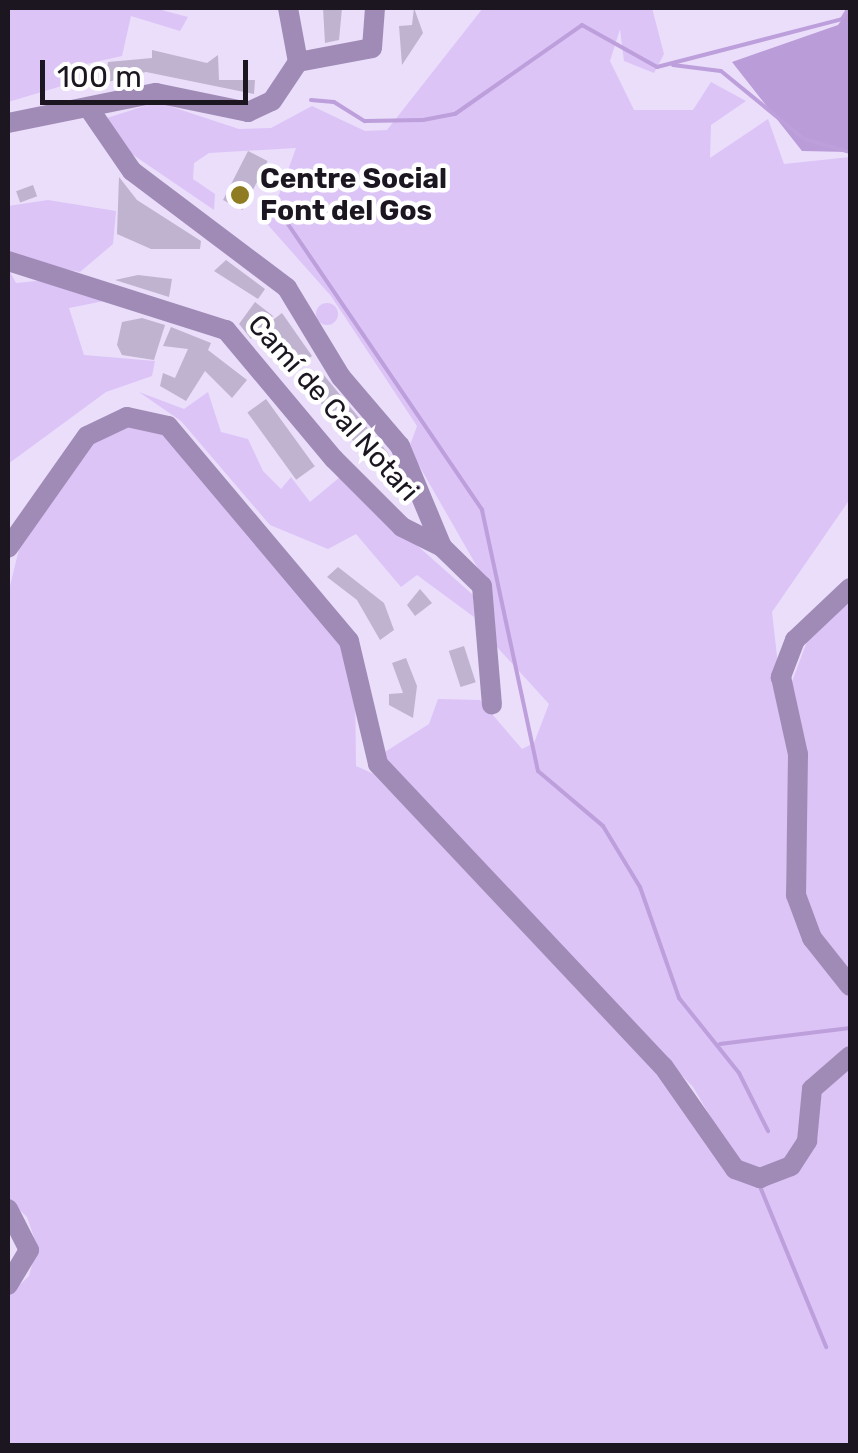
<!DOCTYPE html>
<html>
<head>
<meta charset="utf-8">
<style>
  body { margin:0 }
  #map { position:relative; width:858px; height:1453px; overflow:hidden; background:#ebdefb; font-family:Rubik,sans-serif }
  div>[style] { position:absolute }
  .green>* { inset:0; background:#dcc4f7 }
  .round { border-radius:50% }
  .forest>* { inset:0; background:#b99cd8 }
  .stream>* { height:4px; margin:-2px; padding:0 2px; transform-origin:2px; border-radius:2px; background:#bc9fdb }
  .building>* { inset:0; background:#c0b3cf; transform-origin:0 0 }
  .minor>* { height:20px; margin:-10px; padding:0 10px; transform-origin:10px; border-radius:10px; background:#a08bb7 }
  .dots>* { width:28px; height:28px; translate:-50% -50%; box-sizing:border-box; border:5px solid #fff; border-radius:50% }
  span { translate:-50% -50%; white-space:nowrap; text-align:center; line-height:1.15; -webkit-text-stroke:9px #fff; paint-order:stroke }
  .poi-label { font-size:28px; color:#1b1620; font-weight:700 }
  .left { translate:0 -50%; text-align:left }
  .street-label { font-size:28px; color:#1b1620 }
  .frame { position:absolute; inset:0; border:10px solid #1b1620; pointer-events:none }
  .scale { position:absolute; left:40px; top:60px; width:208px; height:45px; box-sizing:border-box; border:5px solid #1b1620; border-top:0; padding-left:12px; font-size:30px; line-height:35px; white-space:nowrap; color:#1b1620; -webkit-text-stroke:8px #fff; paint-order:stroke }
</style>
</head>
<body>
<div id="map">
  <div class="green">
    <i style="clip-path:polygon(8px 8px,154px 8px,188px 17px,180px 31px,131px 16px,122px 56px,59px 70px,65px 85px,8px 102px)"></i>
    <i style="clip-path:polygon(483px 8px,652px 8px,664px 54px,654px 73px,624px 61px,620px 29px,610px 61px,634px 110px,693px 110px,711px 82px,746px 101px,711px 125px,710px 158px,768px 119px,784px 164px,850px 157px,850px 499px,772px 612px,789px 762px,786px 885px,825px 970px,850px 997px,850px 1046px,808px 1079px,798px 1146px,775px 1167px,752px 1168px,733px 1155px,693px 1087px,380px 755px,429px 724px,438px 699px,480px 700px,522px 749px,534px 743px,549px 704px,497px 647px,487px 584px,409px 448px,417px 426px,331px 296px,268px 225px,296px 148px,209px 153px,194px 163px,193px 179px,215px 194px,214px 210px,126px 150px,107px 118px,157px 102px,239px 129px,271px 128px,312px 106px,365px 131px,387px 130px)"></i>
    <i style="clip-path:polygon(48px 200px,116px 211px,113px 244px,80px 272px,8px 258px,8px 206px)"></i>
    <i style="clip-path:polygon(8px 268px,16px 283px,56px 279px,109px 300px,69px 308px,84px 355px,155px 361px,152px 376px,106px 392px,8px 464px)"></i>
    <i class="round" style="left:316px;top:303px;width:22px;height:22px"></i>
    <i style="clip-path:polygon(139px 392px,184px 409px,208px 392px,221px 432px,248px 439px,263px 471px,281px 489px,291px 477px,310px 502px,340px 477px,473px 595px,474px 617px,417px 575px,401px 587px,356px 534px,328px 549px,270px 525px,181px 421px)"></i>
    <i style="clip-path:polygon(132px 426px,162px 432px,336px 635px,355px 683px,356px 766px,374px 774px,673px 1091px,731px 1177px,759px 1187px,799px 1170px,814px 1147px,822px 1090px,850px 1065px,850px 1445px,8px 1446px,8px 1296px,29px 1276px,37px 1246px,27px 1217px,8px 1199px,10px 586px,19px 549px,94px 442px)"></i>
    <i style="clip-path:polygon(850px 600px,850px 974px,817px 928px,803px 885px,791px 684px,808px 639px)"></i>
  </div>
  <div class="forest">
    <i style="clip-path:polygon(850px 8px,850px 152px,802px 151px,732px 62px,838px 25px)"></i>
  </div>
  <div class="stream">
    <i style="left:673px;top:65px;width:48px;rotate:7.1deg"></i>
    <i style="left:721px;top:71px;width:107px;rotate:39.3deg"></i>
    <i style="left:804px;top:139px;width:48px;rotate:15.8deg"></i>
    <i style="left:311px;top:100px;width:23px;rotate:5deg"></i>
    <i style="left:334px;top:102px;width:36px;rotate:32deg"></i>
    <i style="left:365px;top:121px;width:58px;rotate:-1deg"></i>
    <i style="left:423px;top:120px;width:33px;rotate:-11deg"></i>
    <i style="left:455px;top:114px;width:155px;rotate:-35deg"></i>
    <i style="left:582px;top:25px;width:86px;rotate:29.2deg"></i>
    <i style="left:657px;top:67px;width:191px;rotate:-14.5deg"></i>
    <i style="left:842px;top:19px;width:13px;rotate:-58deg"></i>
    <i style="left:277px;top:208px;width:365px;rotate:55.8deg"></i>
    <i style="left:482px;top:510px;width:267px;rotate:77.9deg"></i>
    <i style="left:538px;top:771px;width:85px;rotate:40.2deg"></i>
    <i style="left:603px;top:826px;width:71px;rotate:58.8deg"></i>
    <i style="left:640px;top:887px;width:118px;rotate:70.6deg"></i>
    <i style="left:679px;top:998px;width:96px;rotate:51.3deg"></i>
    <i style="left:739px;top:1073px;width:65px;rotate:63.4deg"></i>
    <i style="left:720px;top:1044px;width:131px;rotate:-7deg"></i>
    <i style="left:761px;top:1189px;width:171px;rotate:67.6deg"></i>
  </div>
  <div class="building">
    <i style="clip-path:polygon(323px 8px,342px 8px,339px 40px,325px 43px)"></i>
    <i style="clip-path:polygon(414px 8px,423px 33px,402px 65px,399px 26px,412px 25px)"></i>
    <i style="clip-path:polygon(152px 50px,207px 63px,218px 55px,219px 80px,255px 80px,254px 94px,146px 72px,104px 83px,108px 62px,152px 58px)"></i>
    <i style="left:248px;top:151px;width:22px;height:55px;rotate:27deg"></i>
    <i style="clip-path:polygon(119px 177px,137px 200px,201px 241px,200px 249px,151px 249px,117px 234px)"></i>
    <i style="left:33px;top:185px;width:12px;height:18px;rotate:70deg"></i>
    <i style="clip-path:polygon(226px 260px,265px 289px,258px 299px,214px 271px)"></i>
    <i style="clip-path:polygon(138px 275px,172px 279px,169px 297px,115px 280px)"></i>
    <i style="clip-path:polygon(255px 302px,273px 316px,251px 339px,239px 324px)"></i>
    <i style="clip-path:polygon(282px 313px,312px 356px,296px 367px,269px 323px)"></i>
    <i style="clip-path:polygon(142px 318px,165px 325px,154px 360px,122px 355px,117px 345px,122px 322px)"></i>
    <i style="clip-path:polygon(171px 327px,211px 343px,208px 350px,247px 380px,232px 398px,205px 371px,186px 401px,160px 386px,163px 373px,175px 378px,188px 349px,163px 346px)"></i>
    <i style="clip-path:polygon(323px 374px,388px 453px,393px 466px,382px 475px,308px 388px)"></i>
    <i style="left:266px;top:399px;width:83px;height:23px;rotate:54deg"></i>
    <i style="clip-path:polygon(338px 567px,384px 603px,394px 630px,380px 640px,357px 600px,327px 577px)"></i>
    <i style="clip-path:polygon(420px 589px,432px 603px,415px 616px,407px 605px)"></i>
    <i style="left:464px;top:646px;width:38px;height:16px;rotate:72deg"></i>
    <i style="clip-path:polygon(406px 658px,417px 686px,413px 718px,389px 705px,389px 694px,403px 693px,392px 663px)"></i>
  </div>
  <div class="minor">
    <i style="left:288px;top:8px;width:55px;rotate:79.5deg"></i>
    <i style="left:298px;top:62px;width:75px;rotate:-10.7deg"></i>
    <i style="left:372px;top:48px;width:40px;rotate:-85.7deg"></i>
    <i style="left:90px;top:110px;width:74px;rotate:55.5deg"></i>
    <i style="left:132px;top:171px;width:194px;rotate:37deg"></i>
    <i style="left:287px;top:288px;width:104px;rotate:58.8deg"></i>
    <i style="left:341px;top:377px;width:91px;rotate:49.5deg"></i>
    <i style="left:400px;top:446px;width:109px;rotate:67.4deg"></i>
    <i style="left:442px;top:547px;width:56px;rotate:44.3deg"></i>
    <i style="left:482px;top:586px;width:119px;rotate:85.2deg"></i>
    <i style="left:8px;top:123px;width:151px;rotate:-11.5deg"></i>
    <i style="left:156px;top:93px;width:94px;rotate:11.7deg"></i>
    <i style="left:248px;top:112px;width:26px;rotate:-25deg"></i>
    <i style="left:272px;top:101px;width:47px;rotate:-56.3deg"></i>
    <i style="left:8px;top:261px;width:229px;rotate:17.6deg"></i>
    <i style="left:226px;top:330px;width:168px;rotate:50.1deg"></i>
    <i style="left:334px;top:459px;width:96px;rotate:45deg"></i>
    <i style="left:402px;top:527px;width:45px;rotate:26.6deg"></i>
    <i style="left:8px;top:548px;width:137px;rotate:-54.8deg"></i>
    <i style="left:87px;top:436px;width:44px;rotate:-25.4deg"></i>
    <i style="left:127px;top:417px;width:42px;rotate:12.4deg"></i>
    <i style="left:168px;top:426px;width:281px;rotate:49.9deg"></i>
    <i style="left:349px;top:641px;width:126px;rotate:76.7deg"></i>
    <i style="left:378px;top:764px;width:415px;rotate:46.7deg"></i>
    <i style="left:663px;top:1066px;width:126px;rotate:55deg"></i>
    <i style="left:735px;top:1169px;width:27px;rotate:20deg"></i>
    <i style="left:760px;top:1178px;width:33px;rotate:-21deg"></i>
    <i style="left:791px;top:1166px;width:30px;rotate:-57deg"></i>
    <i style="left:807px;top:1141px;width:52px;rotate:-84.5deg"></i>
    <i style="left:812px;top:1089px;width:50px;rotate:-41deg"></i>
    <i style="left:850px;top:588px;width:76px;rotate:136.6deg"></i>
    <i style="left:795px;top:640px;width:40px;rotate:111deg"></i>
    <i style="left:781px;top:677px;width:79px;rotate:77.6deg"></i>
    <i style="left:798px;top:754px;width:141px;rotate:90.8deg"></i>
    <i style="left:796px;top:895px;width:46px;rotate:69.6deg"></i>
    <i style="left:812px;top:938px;width:61px;rotate:51.6deg"></i>
    <i style="left:8px;top:1209px;width:46px;rotate:62.9deg"></i>
    <i style="left:29px;top:1250px;width:41px;rotate:121deg"></i>
  </div>
  <div class="dots">
    <i style="left:240px;top:195px;background:#8f7b21"></i>
  </div>
  <div class="poi-label">
    <span class="left" style="left:260px;top:195px">Centre Social<br>Font del Gos</span>
  </div>
  <div class="street-label">
    <span style="left:333px;top:408px;rotate:48deg">Camí de Cal Notari</span>
  </div>
  <div class="frame"></div>
  <div class="scale">100 m</div>
</div>
</body>
</html>
